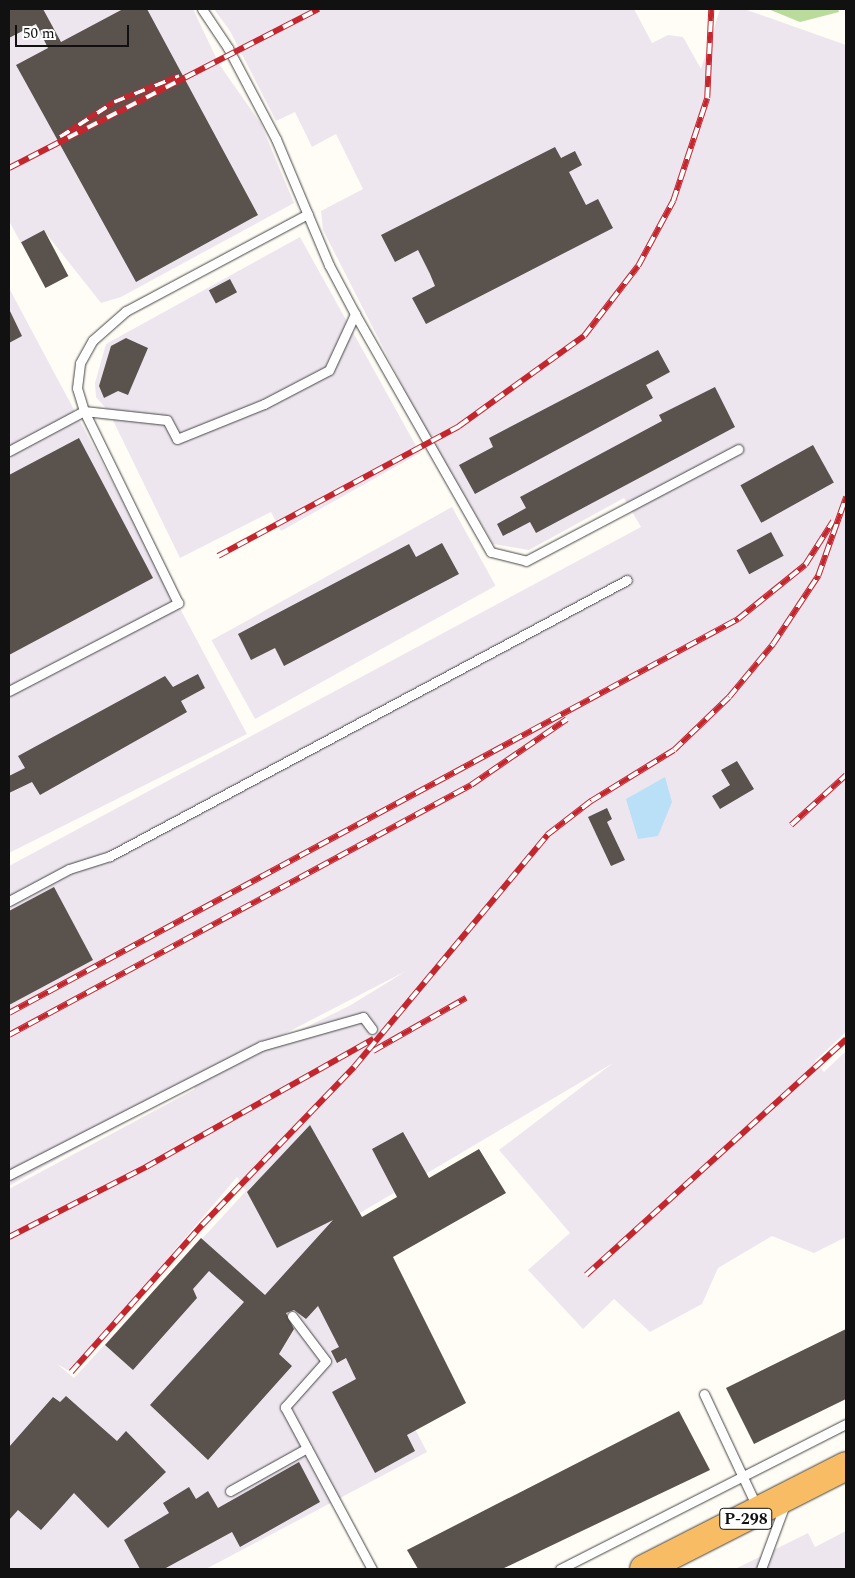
<!DOCTYPE html>
<html>
<head>
<meta charset="utf-8">
<style>
  body { margin:0 }
  #map { position:relative; width:855px; height:1578px; overflow:hidden; background:#fffdf5; font-family:Spectral,serif }
  div>[style] { position:absolute }
  .industrial>* { inset:0; background:#eee6ef; transform-origin:0 0 }
  .forest>* { inset:0; background:#b9dc9c }
  .water>* { inset:0; background:#b9e0f7 }
  .building>* { inset:0; background:#5a524d; transform-origin:0 0 }
  .roads { filter:drop-shadow(0 0 1px #444) drop-shadow(0 0 1px #444) }
  .service>* { height:9px; margin:-4.5px; padding:0 4.5px; transform-origin:4.5px; border-radius:4.5px; background:#fff }
  .trunk>* { height:28px; margin:-14px; padding:0 14px; transform-origin:14px; border-radius:14px; background:#f7bc64 }
  .rail>* { height:5.5px; margin-top:-2.75px; transform-origin:0; background:repeating-linear-gradient(90deg,#fff 0 11px,#c4262e 0 22px); box-sizing:border-box; border-block:1px solid #c4262e }
  span { translate:-50% -50%; white-space:nowrap; text-align:center; line-height:1.15; -webkit-text-stroke:5px #fff; paint-order:stroke }
  .shield-label span { padding:1px 4px; background:#fff; border:1px solid; border-radius:4px; -webkit-text-stroke-width:0 }
  .shield-label { font-size:16px; color:#111; font-weight:700 }
  .frame { position:absolute; inset:0; border:10px solid #111; pointer-events:none }
  .scale { position:absolute; left:15px; top:25px; width:114px; height:22px; box-sizing:border-box; border:2px solid #111; border-top:0; padding-left:6px; font-size:15px; line-height:18px; white-space:nowrap; color:#111; -webkit-text-stroke:4px #fff; paint-order:stroke }
</style>
</head>
<body>
<div id="map">
  <div class="industrial">
    <i style="clip-path:polygon(9px 9px,193px 9px,219px 64px,261px 124px,294px 203px,121px 297px,101px 303px,44px 231px,21px 243px,9px 221px)"></i>
    <i style="clip-path:polygon(evenodd,214px 9px,634px 9px,652px 43px,668px 35px,683px 37px,701px 69px,720px 9px,744px 9px,846px 45px,846px 1032px,815px 1061px,824px 1072px,846px 1051px,846px 1237px,814px 1253px,772px 1236px,718px 1268px,702px 1304px,650px 1332px,614px 1299px,583px 1329px,528px 1270px,570px 1233px,499px 1150px,613px 1063px,316px 1239px,427px 1452px,206px 1569px,9px 1569px,9px 1189px,195px 1089px,192px 1084px,9px 1186px,9px 866px,641px 527px,624px 498px,529px 550px,493px 544px,424px 428px,323px 230px,321px 211px,363px 189px,336px 134px,312px 147px,295px 112px,276px 121px,230px 31px,214px 9px,406px 971px,351px 1005px,207px 1076px,261px 1046px,406px 971px,214px 9px,237px 1177px,246px 1191px,74px 1378px,57px 1364px,71px 1372px,237px 1177px)"></i>
    <i style="clip-path:polygon(300px 237px,420px 453px,281px 531px,271px 512px,180px 558px,109px 412px,96px 397px,95px 383px,106px 344px)"></i>
    <i style="clip-path:polygon(9px 288px,247px 734px,9px 853px)"></i>
    <i style="left:452px;top:507px;width:90px;height:275px;rotate:61deg"></i>
    <i style="clip-path:polygon(846px 1531px,846px 1569px,735px 1569px,808px 1533px,815px 1547px)"></i>
  </div>
  <div class="forest">
    <i style="clip-path:polygon(768px 9px,838px 9px,839px 12px,800px 22px)"></i>
  </div>
  <div class="water">
    <i style="clip-path:polygon(665px 777px,672px 802px,658px 836px,638px 839px,626px 799px)"></i>
  </div>
  <div class="building">
    <i style="clip-path:polygon(9px 9px,43px 9px,61px 42px,123px 9px,147px 9px,258px 215px,136px 282px,16px 65px,48px 48px,36px 24px,9px 38px)"></i>
    <i style="clip-path:polygon(555px 147px,561px 158px,575px 151px,582px 165px,569px 172px,586px 205px,598px 199px,613px 228px,426px 324px,412px 298px,435px 286px,430px 274px,418px 250px,395px 262px,381px 235px)"></i>
    <i style="left:44px;top:230px;width:52px;height:26px;rotate:62deg"></i>
    <i style="left:230px;top:279px;width:15px;height:24px;rotate:62deg"></i>
    <i style="clip-path:polygon(9px 309px,22px 336px,9px 343px)"></i>
    <i style="clip-path:polygon(126px 338px,148px 348px,128px 395px,118px 391px,104px 398px,99px 386px,111px 346px)"></i>
    <i style="clip-path:polygon(658px 350px,670px 372px,646px 385px,653px 398px,475px 494px,459px 465px,493px 447px,489px 438px)"></i>
    <i style="clip-path:polygon(715px 387px,735px 427px,536px 533px,530px 522px,503px 536px,497px 524px,526px 508px,520px 497px,662px 421px,659px 415px)"></i>
    <i style="clip-path:polygon(79px 438px,153px 578px,9px 655px,9px 475px)"></i>
    <i style="left:813px;top:445px;width:43px;height:83px;rotate:61deg"></i>
    <i style="left:771px;top:532px;width:27px;height:39px;rotate:62deg"></i>
    <i style="clip-path:polygon(442px 543px,459px 574px,284px 666px,275px 648px,251px 660px,238px 634px,409px 544px,416px 557px)"></i>
    <i style="clip-path:polygon(198px 674px,205px 688px,181px 701px,187px 712px,40px 795px,32px 782px,9px 793px,9px 776px,25px 768px,18px 756px,165px 676px,173px 687px)"></i>
    <i style="clip-path:polygon(737px 761px,754px 789px,720px 809px,712px 796px,730px 785px,721px 770px)"></i>
    <i style="clip-path:polygon(607px 808px,612px 819px,607px 822px,625px 860px,611px 866px,588px 817px)"></i>
    <i style="clip-path:polygon(54px 887px,93px 960px,9px 1005px,9px 911px)"></i>
    <i style="clip-path:polygon(310px 1125px,362px 1217px,397px 1197px,372px 1149px,403px 1132px,429px 1178px,479px 1149px,506px 1193px,393px 1257px,466px 1403px,407px 1435px,415px 1451px,375px 1473px,332px 1392px,356px 1379px,346px 1358px,337px 1363px,331px 1351px,339px 1347px,318px 1306px,306px 1319px,294px 1310px,286px 1313px,294px 1329px,279px 1354px,292px 1366px,208px 1460px,150px 1405px,244px 1302px,209px 1271px,193px 1289px,197px 1298px,133px 1370px,105px 1345px,201px 1238px,265px 1295px,333px 1220px,277px 1248px,247px 1192px)"></i>
    <i style="clip-path:polygon(846px 1329px,846px 1399px,754px 1444px,726px 1388px)"></i>
    <i style="clip-path:polygon(66px 1396px,117px 1441px,126px 1431px,166px 1472px,108px 1528px,74px 1493px,41px 1530px,18px 1510px,9px 1520px,9px 1447px,53px 1397px,60px 1402px)"></i>
    <i style="clip-path:polygon(679px 1411px,710px 1470px,502px 1569px,418px 1569px,407px 1550px)"></i>
    <i style="clip-path:polygon(299px 1462px,320px 1502px,240px 1547px,232px 1532px,164px 1569px,140px 1569px,124px 1540px,169px 1513px,163px 1503px,189px 1487px,196px 1499px,208px 1491px,218px 1508px)"></i>
  </div>
  <div class="roads">
    <div class="service">
      <i style="left:202px;top:9px;width:47px;rotate:56.3deg"></i>
      <i style="left:228px;top:48px;width:103px;rotate:62.2deg"></i>
      <i style="left:276px;top:139px;width:137px;rotate:67.2deg"></i>
      <i style="left:329px;top:265px;width:55px;rotate:62deg"></i>
      <i style="left:355px;top:314px;width:274px;rotate:60.3deg"></i>
      <i style="left:491px;top:552px;width:36px;rotate:14deg"></i>
      <i style="left:526px;top:561px;width:240px;rotate:-27.8deg"></i>
      <i style="left:9px;top:451px;width:85px;rotate:-28.1deg"></i>
      <i style="left:84px;top:411px;width:24px;rotate:-107deg"></i>
      <i style="left:77px;top:388px;width:25px;rotate:-83deg"></i>
      <i style="left:80px;top:363px;width:26px;rotate:-61deg"></i>
      <i style="left:93px;top:340px;width:44px;rotate:-41.3deg"></i>
      <i style="left:126px;top:311px;width:206px;rotate:-28.1deg"></i>
      <i style="left:9px;top:691px;width:191px;rotate:-27.5deg"></i>
      <i style="left:178px;top:603px;width:214px;rotate:-116.1deg"></i>
      <i style="left:84px;top:411px;width:83px;rotate:6.2deg"></i>
      <i style="left:167px;top:420px;width:21px;rotate:62deg"></i>
      <i style="left:177px;top:439px;width:94px;rotate:-21.9deg"></i>
      <i style="left:264px;top:404px;width:73px;rotate:-27.6deg"></i>
      <i style="left:329px;top:370px;width:62px;rotate:-65.1deg"></i>
      <i style="left:9px;top:901px;width:68px;rotate:-28.1deg"></i>
      <i style="left:69px;top:869px;width:43px;rotate:-17.6deg"></i>
      <i style="left:110px;top:856px;width:586px;rotate:-28.1deg"></i>
      <i style="left:9px;top:1175px;width:283px;rotate:-27.1deg"></i>
      <i style="left:261px;top:1046px;width:106px;rotate:-15.9deg"></i>
      <i style="left:363px;top:1017px;width:15px;rotate:53deg"></i>
      <i style="left:292px;top:1316px;width:56px;rotate:52.9deg"></i>
      <i style="left:326px;top:1361px;width:62px;rotate:131.7deg"></i>
      <i style="left:285px;top:1407px;width:184px;rotate:61.8deg"></i>
      <i style="left:704px;top:1394px;width:125px;rotate:64.9deg"></i>
      <i style="left:230px;top:1491px;width:88px;rotate:-29.2deg"></i>
      <i style="left:560px;top:1569px;width:321px;rotate:-26.9deg"></i>
      <i style="left:761px;top:1569px;width:69px;rotate:-69.7deg"></i>
    </div>
    <div class="trunk">
      <i style="left:644px;top:1569px;width:227px;rotate:-27deg"></i>
    </div>
  </div>
  <div class="rail">
    <i style="left:60px;top:137px;width:64px;rotate:-32.9deg"></i>
    <i style="left:114px;top:102px;width:70px;rotate:-21.8deg"></i>
    <i style="left:9px;top:168px;width:348px;rotate:-27.2deg"></i>
    <i style="left:218px;top:556px;width:274px;rotate:-28.3deg"></i>
    <i style="left:459px;top:426px;width:154px;rotate:-35.8deg"></i>
    <i style="left:584px;top:336px;width:88px;rotate:-52.4deg"></i>
    <i style="left:638px;top:266px;width:74px;rotate:-61.7deg"></i>
    <i style="left:673px;top:201px;width:108px;rotate:-71.7deg"></i>
    <i style="left:707px;top:98px;width:89px;rotate:-87.4deg"></i>
    <i style="left:791px;top:825px;width:74px;rotate:-42.3deg"></i>
    <i style="left:9px;top:1013px;width:829px;rotate:-28.39deg"></i>
    <i style="left:738px;top:619px;width:86px;rotate:-38.9deg"></i>
    <i style="left:805px;top:565px;width:52px;rotate:-57.5deg"></i>
    <i style="left:9px;top:1035px;width:525px;rotate:-28.42deg"></i>
    <i style="left:471px;top:785px;width:116px;rotate:-34.5deg"></i>
    <i style="left:373px;top:1051px;width:107px;rotate:-29.7deg"></i>
    <i style="left:9px;top:1237px;width:154px;rotate:-27.1deg"></i>
    <i style="left:146px;top:1167px;width:261px;rotate:-29.4deg"></i>
    <i style="left:586px;top:1275px;width:351px;rotate:-42.2deg"></i>
    <i style="left:71px;top:1372px;width:197px;rotate:-48.3deg"></i>
    <i style="left:202px;top:1225px;width:219px;rotate:-46.1deg"></i>
    <i style="left:354px;top:1067px;width:302px;rotate:-50.2deg"></i>
    <i style="left:547px;top:835px;width:56px;rotate:-37.7deg"></i>
    <i style="left:591px;top:801px;width:97px;rotate:-31.6deg"></i>
    <i style="left:674px;top:750px;width:76px;rotate:-43.9deg"></i>
    <i style="left:729px;top:697px;width:69px;rotate:-50.3deg"></i>
    <i style="left:773px;top:644px;width:82px;rotate:-56.5deg"></i>
    <i style="left:818px;top:576px;width:84px;rotate:-70.5deg"></i>
  </div>
  <div class="shield-label">
    <span style="left:746px;top:1519px">Р-298</span>
  </div>
  <div class="frame"></div>
  <div class="scale">50 m</div>
</div>
</body>
</html>
